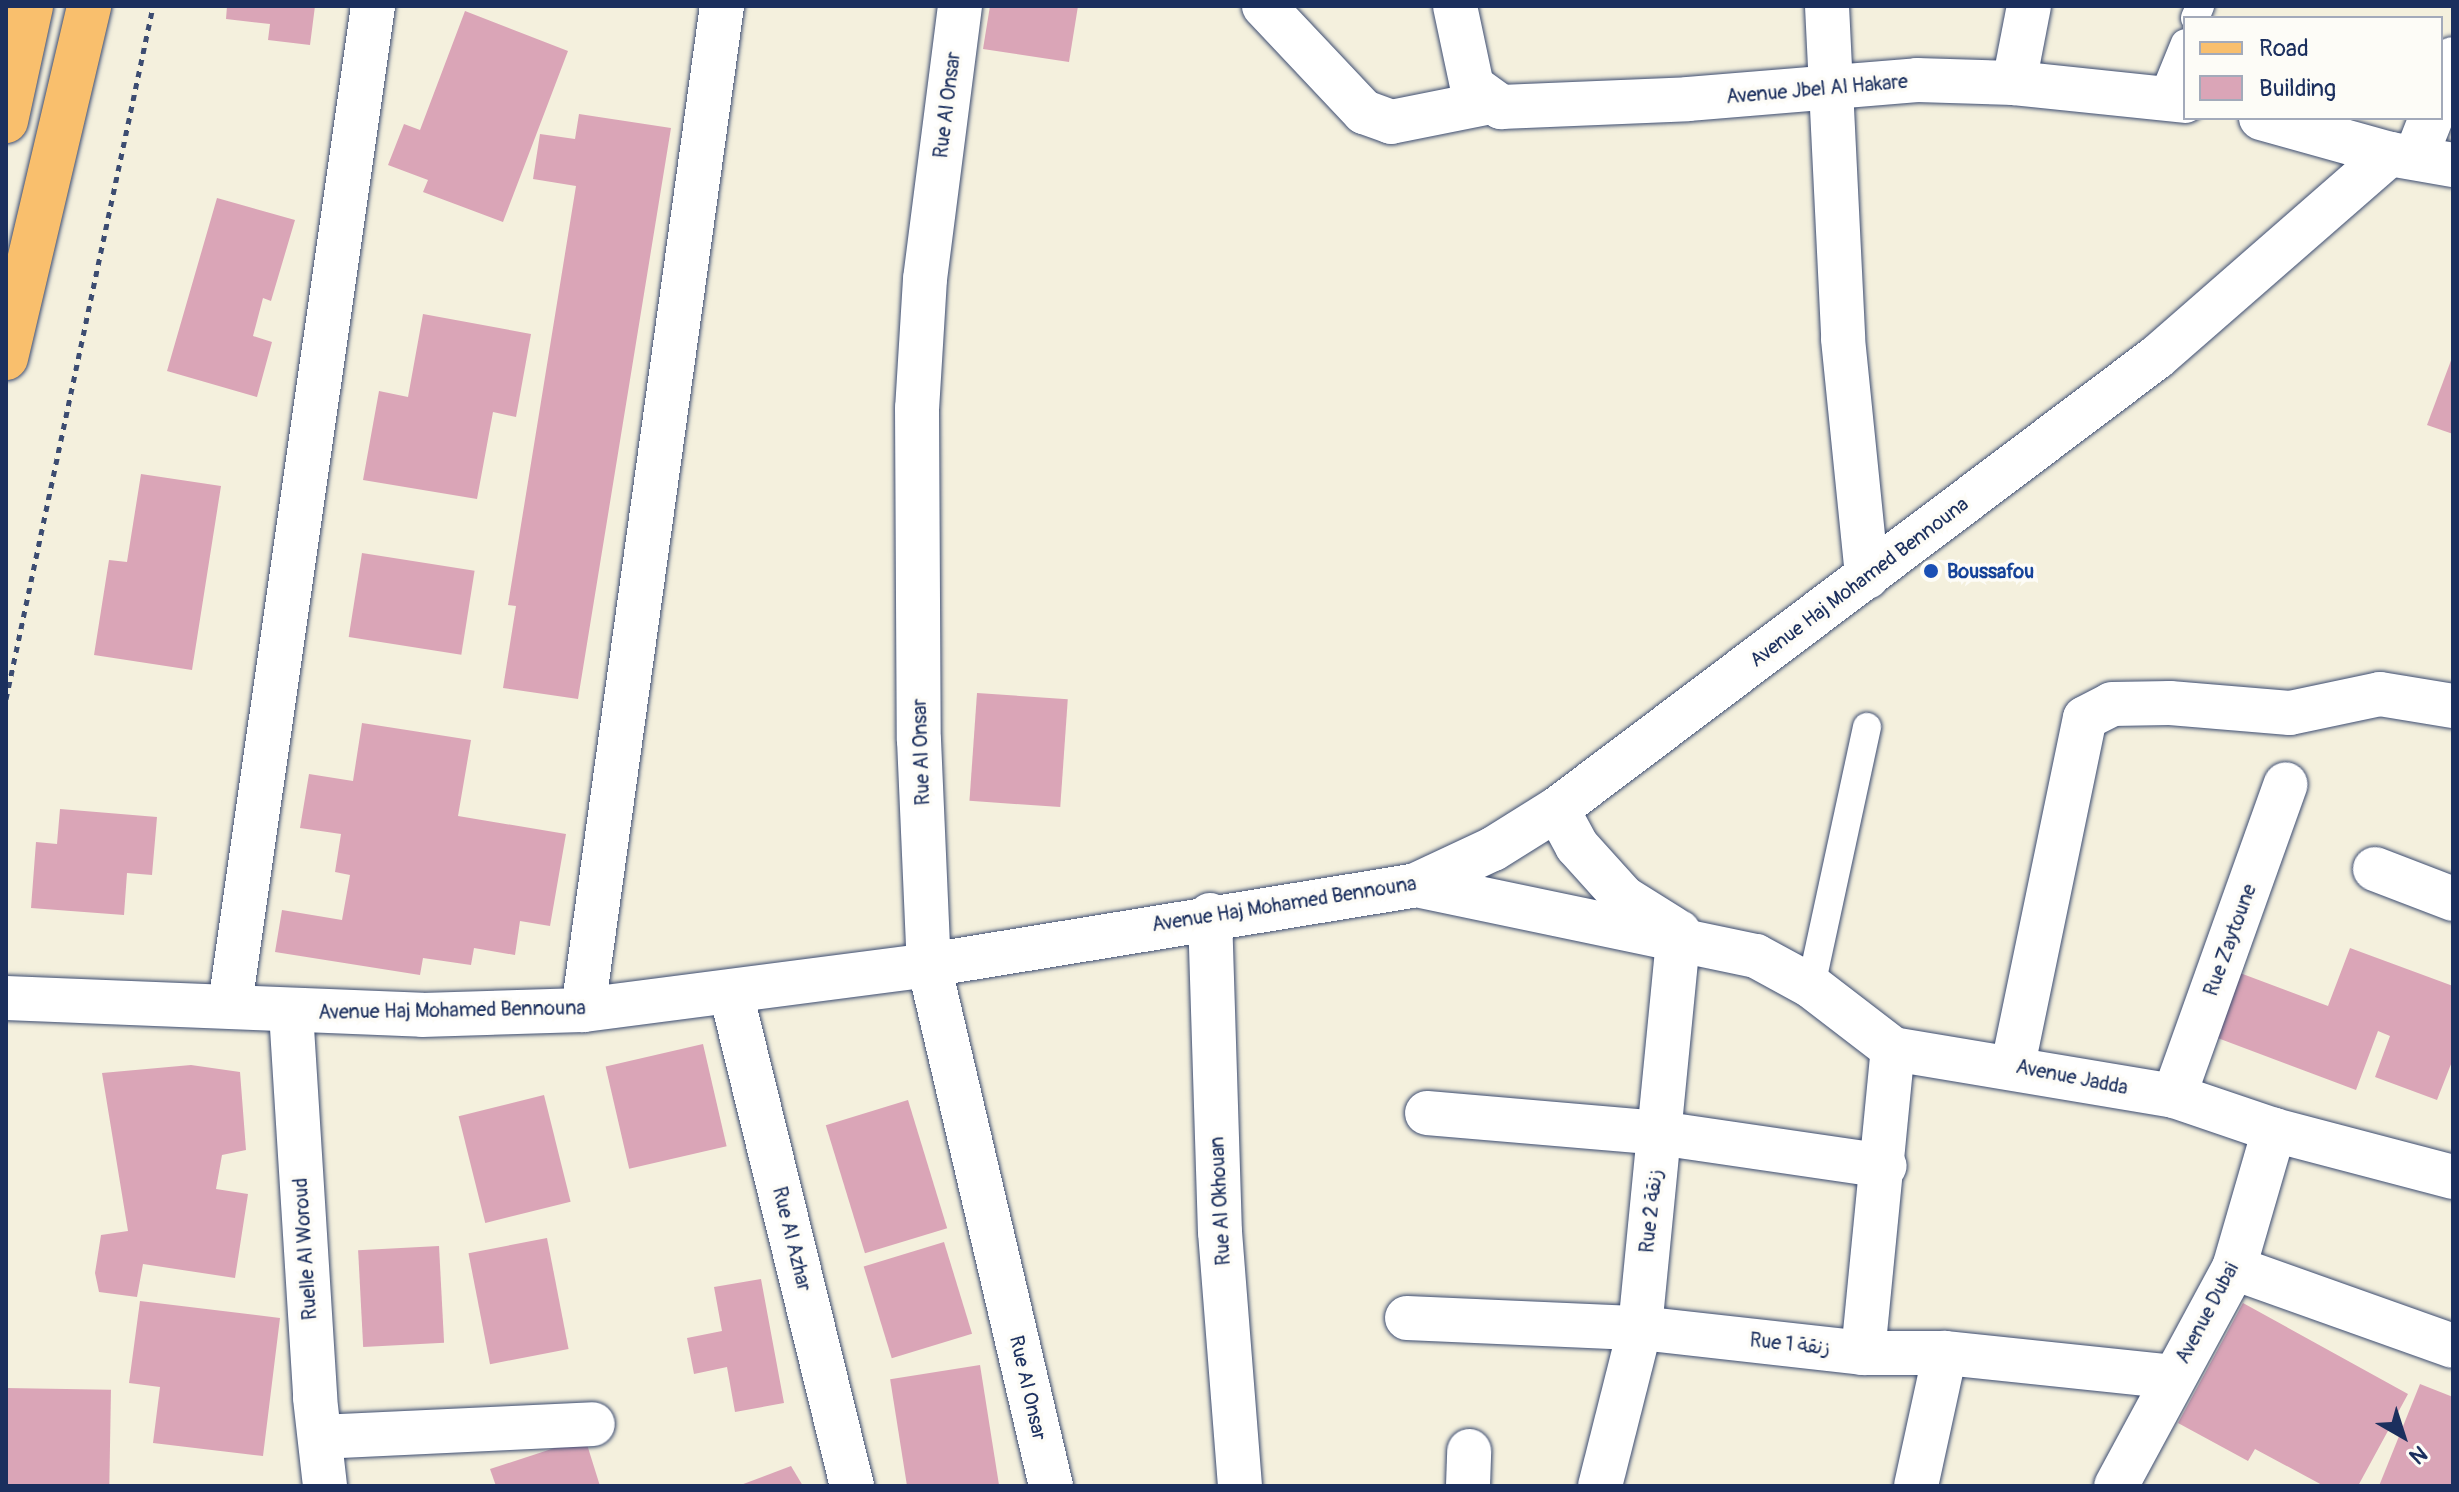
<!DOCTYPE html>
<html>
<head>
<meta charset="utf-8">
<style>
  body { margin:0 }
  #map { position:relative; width:2459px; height:1492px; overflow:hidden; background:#f4f0dd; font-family:Pangolin,"Playpen Sans Arabic",sans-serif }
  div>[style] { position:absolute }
  .building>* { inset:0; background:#daa5b7; transform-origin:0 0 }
  .path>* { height:5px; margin-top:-2.5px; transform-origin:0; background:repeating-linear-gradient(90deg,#3c4c71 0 6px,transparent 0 12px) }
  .roads { filter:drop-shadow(0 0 2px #3c4c71) drop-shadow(0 0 2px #3c4c71) }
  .service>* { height:28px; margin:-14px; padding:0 14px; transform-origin:14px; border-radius:14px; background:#fff }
  .minor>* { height:44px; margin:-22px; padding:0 22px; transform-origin:22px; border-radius:22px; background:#fff }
  .primary>* { height:44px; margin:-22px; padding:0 22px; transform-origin:22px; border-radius:22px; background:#f9bf6d }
  .dots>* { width:22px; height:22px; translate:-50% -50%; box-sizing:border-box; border:4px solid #fdfcf7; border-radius:50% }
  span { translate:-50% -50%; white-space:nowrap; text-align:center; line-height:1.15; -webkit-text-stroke:7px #fdfcf7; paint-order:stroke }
  .street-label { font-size:20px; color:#1b2f5e }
  .transit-label { font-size:20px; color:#164399; font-weight:700 }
  .left { translate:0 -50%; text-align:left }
  .frame { position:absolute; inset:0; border:8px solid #1b2f5e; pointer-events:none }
  .legend { position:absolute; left:2183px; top:16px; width:260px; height:104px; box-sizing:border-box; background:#fdfcf7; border:2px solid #a3aaba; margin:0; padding:10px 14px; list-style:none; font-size:24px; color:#1b2f5e }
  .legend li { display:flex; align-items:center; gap:16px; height:40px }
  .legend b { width:40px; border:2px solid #a3aaba }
  .north { position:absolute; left:2363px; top:1396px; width:80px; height:80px; -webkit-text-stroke:6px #fdfcf7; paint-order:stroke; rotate:141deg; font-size:22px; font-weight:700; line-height:32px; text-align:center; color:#1b2f5e }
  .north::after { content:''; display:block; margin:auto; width:28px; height:36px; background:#1b2f5e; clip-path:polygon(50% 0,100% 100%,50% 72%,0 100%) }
</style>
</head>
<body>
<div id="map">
  <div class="building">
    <i style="clip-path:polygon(227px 6px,315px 6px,310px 45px,268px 40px,270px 24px,226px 19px)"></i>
    <i style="clip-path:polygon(990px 6px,1078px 6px,1069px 62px,983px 49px)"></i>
    <i style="clip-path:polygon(465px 11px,568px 51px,503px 222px,423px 192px,428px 180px,388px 165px,404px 124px,420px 130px)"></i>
    <i style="clip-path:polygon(579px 114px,671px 128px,578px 699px,503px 688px,516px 606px,508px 605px,576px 186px,533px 179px,540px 134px,575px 139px)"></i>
    <i style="clip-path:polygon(217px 198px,295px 220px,271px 301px,263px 298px,253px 336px,272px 342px,257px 397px,167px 371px)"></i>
    <i style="clip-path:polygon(423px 314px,531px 334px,516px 417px,493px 412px,477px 499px,363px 480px,379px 391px,408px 397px)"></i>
    <i style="clip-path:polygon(2453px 355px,2453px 434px,2427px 425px)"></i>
    <i style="clip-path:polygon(141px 474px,221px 486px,192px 670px,94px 655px,109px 560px,127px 562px)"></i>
    <i style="left:362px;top:553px;width:114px;height:85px;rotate:9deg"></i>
    <i style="left:977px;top:693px;width:91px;height:108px;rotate:4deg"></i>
    <i style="clip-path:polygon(362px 723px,471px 740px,458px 816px,566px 834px,550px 926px,520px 921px,515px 955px,474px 948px,471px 965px,423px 958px,420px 975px,275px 952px,282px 910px,342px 920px,350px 875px,335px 872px,341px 834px,300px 828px,309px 774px,353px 781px)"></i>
    <i style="clip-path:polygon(60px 809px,157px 817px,152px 875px,127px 873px,124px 915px,31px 908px,36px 842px,57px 844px)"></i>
    <i style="clip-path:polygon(2350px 948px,2453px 986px,2453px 1059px,2437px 1100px,2375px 1077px,2390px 1036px,2378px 1031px,2356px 1090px,2207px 1034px,2232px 970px,2328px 1006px)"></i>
    <i style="left:703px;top:1044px;width:105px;height:100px;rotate:77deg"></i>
    <i style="clip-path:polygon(191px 1065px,240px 1072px,246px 1150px,222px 1155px,216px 1189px,248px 1194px,235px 1278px,143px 1264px,137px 1297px,99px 1292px,95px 1273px,101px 1235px,128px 1231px,102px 1073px)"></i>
    <i style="left:544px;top:1095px;width:110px;height:88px;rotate:76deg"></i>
    <i style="left:908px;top:1100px;width:134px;height:86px;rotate:73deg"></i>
    <i style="left:547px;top:1238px;width:113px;height:80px;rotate:79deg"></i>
    <i style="left:944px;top:1242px;width:96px;height:84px;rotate:73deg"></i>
    <i style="left:439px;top:1246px;width:97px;height:81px;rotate:87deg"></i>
    <i style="clip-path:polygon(761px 1279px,784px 1403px,735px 1412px,727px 1367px,694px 1374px,687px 1338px,722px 1331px,714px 1287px)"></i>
    <i style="clip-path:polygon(140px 1301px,280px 1318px,263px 1456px,153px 1443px,160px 1387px,129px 1383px)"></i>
    <i style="clip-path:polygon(2243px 1303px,2408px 1394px,2358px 1486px,2324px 1486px,2255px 1449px,2248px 1461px,2178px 1423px)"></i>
    <i style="left:980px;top:1365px;width:123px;height:91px;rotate:81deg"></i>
    <i style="clip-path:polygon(2420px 1384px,2453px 1397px,2453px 1486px,2379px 1486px)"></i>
    <i style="left:6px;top:1388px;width:105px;height:98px;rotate:1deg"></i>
    <i style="clip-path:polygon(585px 1438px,600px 1486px,496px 1486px,490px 1469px)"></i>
    <i style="clip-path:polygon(791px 1466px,803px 1486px,738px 1486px)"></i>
  </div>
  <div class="path">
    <i style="left:6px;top:699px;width:708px;rotate:-78.02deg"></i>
  </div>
  <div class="roads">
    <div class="service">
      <i style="left:2195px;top:18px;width:13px;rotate:-67deg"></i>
      <i style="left:2163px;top:97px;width:58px;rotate:-67.8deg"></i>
      <i style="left:1811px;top:986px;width:265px;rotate:-77.8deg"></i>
    </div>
    <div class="minor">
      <i style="left:960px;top:6px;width:275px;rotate:97.3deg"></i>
      <i style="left:925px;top:279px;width:129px;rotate:93.5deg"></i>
      <i style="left:917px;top:408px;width:332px;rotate:89.7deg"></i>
      <i style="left:919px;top:740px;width:225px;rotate:87.5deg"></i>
      <i style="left:929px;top:965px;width:535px;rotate:76.82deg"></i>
      <i style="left:1264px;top:6px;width:146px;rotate:46.7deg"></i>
      <i style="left:1364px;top:112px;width:29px;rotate:20deg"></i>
      <i style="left:1391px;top:122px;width:102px;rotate:-11.3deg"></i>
      <i style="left:1455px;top:6px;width:82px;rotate:78deg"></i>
      <i style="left:1472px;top:86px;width:36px;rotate:36deg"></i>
      <i style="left:1501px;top:107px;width:187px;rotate:-2.4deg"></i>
      <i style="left:1688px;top:99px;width:230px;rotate:-4.7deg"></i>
      <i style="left:1917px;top:80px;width:97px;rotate:1.8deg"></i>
      <i style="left:2014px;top:83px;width:172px;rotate:6deg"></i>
      <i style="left:1827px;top:6px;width:333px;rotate:87.2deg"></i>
      <i style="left:1843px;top:339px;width:239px;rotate:84.2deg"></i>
      <i style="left:2014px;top:83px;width:78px;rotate:-79deg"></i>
      <i style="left:2441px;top:90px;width:33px;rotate:-69deg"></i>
      <i style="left:2261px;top:118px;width:134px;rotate:15.6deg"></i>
      <i style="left:2390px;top:154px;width:64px;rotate:9.9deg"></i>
      <i style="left:2416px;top:156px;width:41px;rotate:-68.5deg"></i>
      <i style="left:1557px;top:809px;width:42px;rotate:61.6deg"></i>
      <i style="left:1577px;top:846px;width:70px;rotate:47.9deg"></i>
      <i style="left:1624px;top:898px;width:57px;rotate:32deg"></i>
      <i style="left:2375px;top:869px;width:84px;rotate:21deg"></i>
      <i style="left:1416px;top:885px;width:347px;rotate:11.8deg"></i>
      <i style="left:1756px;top:956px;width:63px;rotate:28.6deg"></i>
      <i style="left:1811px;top:986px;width:103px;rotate:37.5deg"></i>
      <i style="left:1893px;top:1049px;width:285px;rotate:9.5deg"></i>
      <i style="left:2174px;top:1096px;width:106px;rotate:18.8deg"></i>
      <i style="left:2274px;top:1130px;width:185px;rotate:14.7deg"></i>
      <i style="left:1210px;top:915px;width:317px;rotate:88.2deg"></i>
      <i style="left:1220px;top:1232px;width:255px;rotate:85.5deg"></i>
      <i style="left:731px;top:993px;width:508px;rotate:76.21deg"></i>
      <i style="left:6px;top:998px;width:416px;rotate:2.3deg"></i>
      <i style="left:422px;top:1015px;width:161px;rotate:-1.8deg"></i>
      <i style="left:583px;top:1010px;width:349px;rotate:-7.4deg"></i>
      <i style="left:929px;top:965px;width:494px;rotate:-9.3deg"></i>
      <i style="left:1416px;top:885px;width:85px;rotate:-25.1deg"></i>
      <i style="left:1493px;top:849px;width:75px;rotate:-32deg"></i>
      <i style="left:1557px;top:809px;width:751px;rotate:-36.99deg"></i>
      <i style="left:2157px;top:357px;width:309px;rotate:-41.1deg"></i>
      <i style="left:230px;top:1005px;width:1009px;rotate:-81.85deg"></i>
      <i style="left:583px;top:1010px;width:1014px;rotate:-82.12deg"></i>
      <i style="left:291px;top:1012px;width:387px;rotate:86.4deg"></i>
      <i style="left:315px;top:1398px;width:89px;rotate:83.5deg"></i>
      <i style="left:2013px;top:1065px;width:354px;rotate:-78.3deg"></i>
      <i style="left:2085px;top:718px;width:30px;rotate:-27deg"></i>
      <i style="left:2112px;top:704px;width:58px;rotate:-1deg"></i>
      <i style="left:2170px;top:703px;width:120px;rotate:4.8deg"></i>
      <i style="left:2290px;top:713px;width:92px;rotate:-11.9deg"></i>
      <i style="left:2380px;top:694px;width:74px;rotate:9.3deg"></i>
      <i style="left:2174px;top:1096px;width:331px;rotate:-70.3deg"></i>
      <i style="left:1427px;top:1113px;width:233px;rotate:4.9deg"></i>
      <i style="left:1659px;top:1133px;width:228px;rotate:8.3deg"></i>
      <i style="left:2234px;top:1268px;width:232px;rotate:19.6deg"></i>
      <i style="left:1407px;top:1318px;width:233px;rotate:2.5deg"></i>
      <i style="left:1640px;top:1328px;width:224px;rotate:6.4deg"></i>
      <i style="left:1863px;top:1353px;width:82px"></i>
      <i style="left:1945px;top:1353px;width:229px;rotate:6deg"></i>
      <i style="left:1863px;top:1353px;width:305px;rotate:-84.4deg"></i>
      <i style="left:320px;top:1437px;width:273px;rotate:-2.7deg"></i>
      <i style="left:1468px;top:1486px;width:35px;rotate:-88deg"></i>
      <i style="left:1600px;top:1486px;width:163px;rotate:-75.8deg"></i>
      <i style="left:1640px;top:1328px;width:398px;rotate:-84.4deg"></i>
      <i style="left:1916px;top:1486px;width:136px;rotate:-77.7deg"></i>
      <i style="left:2116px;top:1486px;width:248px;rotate:-61.6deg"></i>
      <i style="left:2234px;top:1268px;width:144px;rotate:-73.8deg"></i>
    </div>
    <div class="primary">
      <i style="left:6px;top:121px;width:118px;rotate:-77.7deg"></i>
      <i style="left:6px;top:358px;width:362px;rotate:-76.7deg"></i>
    </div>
  </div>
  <div class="dots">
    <i style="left:1931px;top:571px;background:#1a4fb4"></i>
  </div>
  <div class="street-label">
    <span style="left:1817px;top:89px;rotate:-5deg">Avenue Jbel Al Hakare</span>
    <span style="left:947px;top:105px;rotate:-83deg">Rue Al Onsar</span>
    <span style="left:1859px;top:582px;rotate:-37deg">Avenue Haj Mohamed Bennouna</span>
    <span style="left:921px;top:752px;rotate:-92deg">Rue Al Onsar</span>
    <span style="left:1284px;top:904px;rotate:-9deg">Avenue Haj Mohamed Bennouna</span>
    <span style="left:2230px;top:940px;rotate:-70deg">Rue Zaytoune</span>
    <span style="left:452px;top:1010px;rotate:-1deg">Avenue Haj Mohamed Bennouna</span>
    <span style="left:2072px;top:1077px;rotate:11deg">Avenue Jadda</span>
    <span style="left:1220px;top:1201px;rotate:-93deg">Rue Al Okhouan</span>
    <span style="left:1651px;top:1211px;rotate:-84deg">Rue 2 زنقة</span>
    <span style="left:792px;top:1239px;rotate:76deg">Rue Al Azhar</span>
    <span style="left:305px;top:1249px;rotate:-94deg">Ruelle Al Woroud</span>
    <span style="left:2207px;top:1313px;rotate:-62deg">Avenue Dubai</span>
    <span style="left:1790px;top:1344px;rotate:6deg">Rue 1 زنقة</span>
    <span style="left:1028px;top:1388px;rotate:77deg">Rue Al Onsar</span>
  </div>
  <div class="transit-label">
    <span class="left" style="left:1947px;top:571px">Boussafou</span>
  </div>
  <div class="frame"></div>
  <ul class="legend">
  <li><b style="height:10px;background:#f9bf6d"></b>Road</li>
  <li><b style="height:22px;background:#daa5b7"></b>Building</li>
  </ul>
  <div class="north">N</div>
</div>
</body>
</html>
